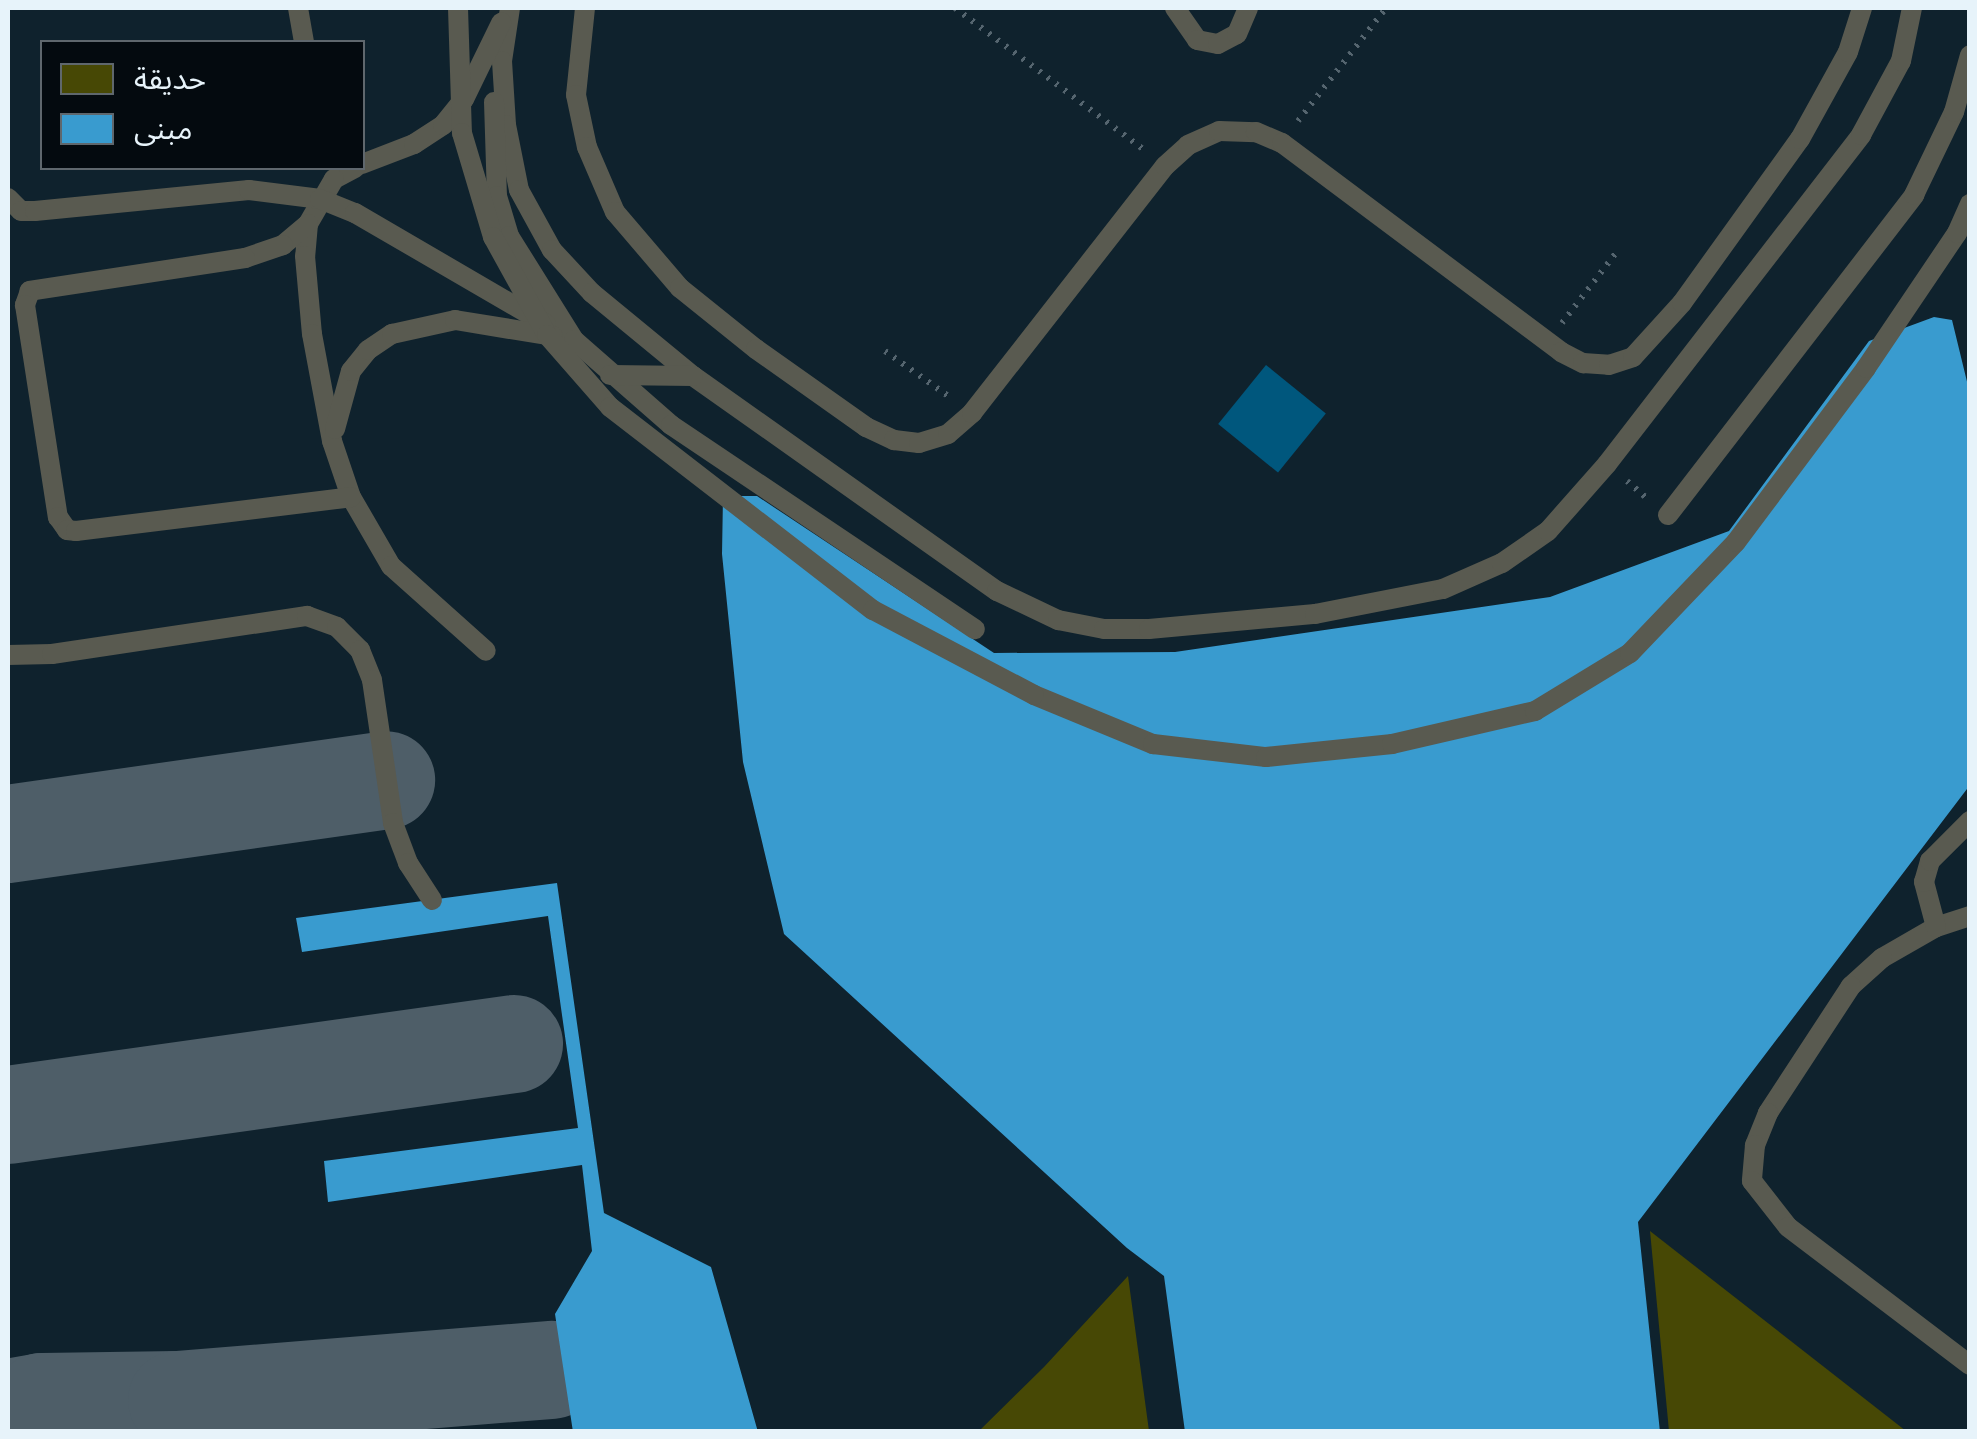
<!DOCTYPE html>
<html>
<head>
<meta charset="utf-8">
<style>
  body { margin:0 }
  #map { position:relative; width:1977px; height:1439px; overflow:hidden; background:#0f222d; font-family:"Golos Text","Noto Sans Arabic",sans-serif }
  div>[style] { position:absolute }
  .green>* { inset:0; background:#474805 }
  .water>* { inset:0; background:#00577d; transform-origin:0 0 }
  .taxiway>* { height:98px; margin:-49px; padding:0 49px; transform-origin:49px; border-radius:49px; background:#4e5e68 }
  .building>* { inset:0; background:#399bcf }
  .path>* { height:6px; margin-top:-3px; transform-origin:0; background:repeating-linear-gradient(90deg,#55656f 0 2.5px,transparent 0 10.5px) }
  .lane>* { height:20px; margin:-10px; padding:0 10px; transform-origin:10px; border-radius:10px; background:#595a50 }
  .lane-bridge>* { height:20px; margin:-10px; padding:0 10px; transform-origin:10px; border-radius:10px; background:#595a50 }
  span { translate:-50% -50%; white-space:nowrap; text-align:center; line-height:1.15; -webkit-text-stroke:10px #040a0f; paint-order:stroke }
  .frame { position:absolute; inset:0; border:10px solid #e7f3fa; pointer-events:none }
  .legend { position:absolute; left:40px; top:40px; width:325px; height:130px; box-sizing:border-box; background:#040a0f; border:2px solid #5f676d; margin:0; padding:12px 18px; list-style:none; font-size:30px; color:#e7f3fa }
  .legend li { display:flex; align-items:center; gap:20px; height:50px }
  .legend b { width:50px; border:2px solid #5f676d }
</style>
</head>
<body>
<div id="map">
  <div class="green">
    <i style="clip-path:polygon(1650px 1231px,1906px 1431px,1669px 1431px)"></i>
    <i style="clip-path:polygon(1128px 1276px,1149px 1431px,979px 1431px,1044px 1367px)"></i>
  </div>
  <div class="water">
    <i style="left:1266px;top:365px;width:77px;height:76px;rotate:39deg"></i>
  </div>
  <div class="taxiway">
    <i style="left:8px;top:834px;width:382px;rotate:-8.1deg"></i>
    <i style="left:8px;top:1115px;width:511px;rotate:-7.99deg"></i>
    <i style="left:8px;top:1408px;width:35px;rotate:-10deg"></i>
    <i style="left:42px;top:1402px;width:135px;rotate:-0.8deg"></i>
    <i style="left:177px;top:1400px;width:376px;rotate:-4.6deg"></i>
  </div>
  <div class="building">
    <i style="clip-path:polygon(1934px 317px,1952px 320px,1970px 394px,1970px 785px,1638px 1222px,1660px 1432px,1185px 1432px,1164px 1276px,1127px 1248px,784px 934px,743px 762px,722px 554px,723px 496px,757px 496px,994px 653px,1175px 652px,1550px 597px,1729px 531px,1869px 341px)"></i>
    <i style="clip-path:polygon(557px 883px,604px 1213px,711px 1267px,758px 1432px,573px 1432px,555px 1314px,592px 1251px,582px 1165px,328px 1202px,324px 1161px,578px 1128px,548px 916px,302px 952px,296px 918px)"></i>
  </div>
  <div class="path">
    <i style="left:955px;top:8px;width:236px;rotate:36.9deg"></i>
    <i style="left:1298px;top:121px;width:143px;rotate:-52.1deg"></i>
    <i style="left:1562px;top:323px;width:88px;rotate:-52.4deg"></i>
    <i style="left:885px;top:351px;width:81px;rotate:35.5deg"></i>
    <i style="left:1627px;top:481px;width:28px;rotate:41deg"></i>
  </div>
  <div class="lane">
    <i style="left:298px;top:8px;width:35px;rotate:80deg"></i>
    <i style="left:510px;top:8px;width:54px;rotate:98.6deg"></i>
    <i style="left:502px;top:61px;width:64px;rotate:86.4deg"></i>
    <i style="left:506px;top:125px;width:66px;rotate:78.7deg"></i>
    <i style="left:519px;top:190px;width:68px;rotate:61.2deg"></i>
    <i style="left:552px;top:250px;width:59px;rotate:47.1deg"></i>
    <i style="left:592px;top:293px;width:131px;rotate:39.4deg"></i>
    <i style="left:693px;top:376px;width:372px;rotate:35.3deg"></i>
    <i style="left:997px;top:591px;width:68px;rotate:25.4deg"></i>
    <i style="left:1058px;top:620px;width:47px;rotate:11.1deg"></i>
    <i style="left:1104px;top:629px;width:45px"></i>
    <i style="left:1149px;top:629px;width:167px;rotate:-5.2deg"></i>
    <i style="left:1315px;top:614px;width:130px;rotate:-11.1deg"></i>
    <i style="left:1443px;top:589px;width:64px;rotate:-23.8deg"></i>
    <i style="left:1502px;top:563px;width:56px;rotate:-34.8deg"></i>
    <i style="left:1548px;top:531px;width:89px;rotate:-48.6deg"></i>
    <i style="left:1607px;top:464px;width:416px;rotate:-52.3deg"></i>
    <i style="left:1861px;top:135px;width:84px;rotate:-61.6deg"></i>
    <i style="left:1901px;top:61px;width:54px;rotate:-78.3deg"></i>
    <i style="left:585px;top:8px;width:87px;rotate:95.9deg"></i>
    <i style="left:576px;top:95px;width:53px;rotate:78.1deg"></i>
    <i style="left:587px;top:147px;width:71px;rotate:66.7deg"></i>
    <i style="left:615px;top:212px;width:100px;rotate:49.5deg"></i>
    <i style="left:680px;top:288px;width:97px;rotate:38.8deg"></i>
    <i style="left:756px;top:349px;width:135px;rotate:35.3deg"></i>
    <i style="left:866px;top:427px;width:31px;rotate:25deg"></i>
    <i style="left:894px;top:440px;width:25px;rotate:7deg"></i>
    <i style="left:919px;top:443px;width:30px;rotate:-17deg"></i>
    <i style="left:948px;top:434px;width:32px;rotate:-41deg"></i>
    <i style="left:972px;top:413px;width:313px;rotate:-52deg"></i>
    <i style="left:1165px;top:166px;width:31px;rotate:-42deg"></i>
    <i style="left:1188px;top:145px;width:34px;rotate:-24deg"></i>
    <i style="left:1219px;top:131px;width:37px;rotate:2deg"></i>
    <i style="left:1256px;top:132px;width:28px;rotate:23deg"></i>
    <i style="left:1282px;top:143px;width:349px;rotate:36.8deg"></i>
    <i style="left:1561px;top:352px;width:25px;rotate:27deg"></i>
    <i style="left:1583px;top:363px;width:26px;rotate:4deg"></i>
    <i style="left:1609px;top:365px;width:25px;rotate:-18deg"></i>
    <i style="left:1633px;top:357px;width:73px;rotate:-47.8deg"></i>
    <i style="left:1682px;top:303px;width:202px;rotate:-54.3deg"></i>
    <i style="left:1800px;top:139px;width:99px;rotate:-61.1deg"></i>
    <i style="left:1848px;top:52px;width:46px;rotate:-72.3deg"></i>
    <i style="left:1175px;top:8px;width:39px;rotate:55deg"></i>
    <i style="left:1197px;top:40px;width:21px;rotate:11deg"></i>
    <i style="left:1218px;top:44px;width:21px;rotate:-28deg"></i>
    <i style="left:1237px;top:34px;width:28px;rotate:-67deg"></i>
    <i style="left:494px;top:102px;width:94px;rotate:88.2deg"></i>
    <i style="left:497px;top:196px;width:42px;rotate:73.3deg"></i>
    <i style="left:509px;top:236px;width:123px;rotate:58deg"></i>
    <i style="left:574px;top:340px;width:129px;rotate:41.2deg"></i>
    <i style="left:671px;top:425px;width:366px;rotate:33.9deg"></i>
    <i style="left:362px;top:164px;width:56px;rotate:-21deg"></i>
    <i style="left:414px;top:144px;width:35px;rotate:-33deg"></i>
    <i style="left:443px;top:125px;width:33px;rotate:-51deg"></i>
    <i style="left:464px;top:99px;width:85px;rotate:-64deg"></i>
    <i style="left:355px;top:168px;width:24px;rotate:152deg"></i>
    <i style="left:334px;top:179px;width:52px;rotate:120deg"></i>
    <i style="left:308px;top:224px;width:32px;rotate:95deg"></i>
    <i style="left:305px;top:256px;width:78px;rotate:84.9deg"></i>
    <i style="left:312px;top:334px;width:109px;rotate:79.4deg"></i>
    <i style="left:332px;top:441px;width:59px;rotate:71.3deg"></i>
    <i style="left:351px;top:497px;width:80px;rotate:59.9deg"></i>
    <i style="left:391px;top:566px;width:127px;rotate:41.8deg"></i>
    <i style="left:8px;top:198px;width:18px;rotate:45deg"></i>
    <i style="left:21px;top:211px;width:14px"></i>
    <i style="left:35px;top:211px;width:215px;rotate:-5.6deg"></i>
    <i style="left:249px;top:190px;width:72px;rotate:7.2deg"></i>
    <i style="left:320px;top:199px;width:38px;rotate:22deg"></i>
    <i style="left:355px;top:213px;width:221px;rotate:30.2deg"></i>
    <i style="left:308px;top:224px;width:33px;rotate:140deg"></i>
    <i style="left:283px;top:245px;width:40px;rotate:161.1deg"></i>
    <i style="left:245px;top:258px;width:218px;rotate:171.3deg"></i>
    <i style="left:30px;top:291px;width:15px;rotate:110deg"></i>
    <i style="left:25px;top:305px;width:215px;rotate:81.2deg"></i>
    <i style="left:58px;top:517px;width:16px;rotate:55deg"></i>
    <i style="left:67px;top:530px;width:9px;rotate:6deg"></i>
    <i style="left:76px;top:531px;width:277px;rotate:-7deg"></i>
    <i style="left:610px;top:375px;width:83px;rotate:0.7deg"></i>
    <i style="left:335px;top:429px;width:60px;rotate:-74.6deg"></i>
    <i style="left:351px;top:371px;width:27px;rotate:-51deg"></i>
    <i style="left:368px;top:350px;width:29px;rotate:-34deg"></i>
    <i style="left:392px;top:334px;width:65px;rotate:-12.5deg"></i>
    <i style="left:455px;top:320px;width:99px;rotate:9.3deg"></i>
    <i style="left:1668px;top:515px;width:404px;rotate:-52.4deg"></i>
    <i style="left:1914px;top:195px;width:92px;rotate:-64.3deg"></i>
    <i style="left:1954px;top:112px;width:59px;rotate:-74.3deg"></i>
    <i style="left:8px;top:655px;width:44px;rotate:-1.3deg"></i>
    <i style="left:52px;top:654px;width:258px;rotate:-8.5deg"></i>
    <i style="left:307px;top:616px;width:32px;rotate:20deg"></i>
    <i style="left:337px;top:627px;width:33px;rotate:45deg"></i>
    <i style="left:360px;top:650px;width:32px;rotate:68deg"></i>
    <i style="left:372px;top:680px;width:145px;rotate:81.6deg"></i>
    <i style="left:393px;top:823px;width:43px;rotate:69.4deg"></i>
    <i style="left:408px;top:863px;width:44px;rotate:57deg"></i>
    <i style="left:1034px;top:695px;width:129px;rotate:22.4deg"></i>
    <i style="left:1153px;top:744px;width:114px;rotate:6.6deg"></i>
    <i style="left:1266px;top:757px;width:127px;rotate:-5.9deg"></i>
    <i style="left:1392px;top:744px;width:147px;rotate:-13deg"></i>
    <i style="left:1535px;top:711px;width:111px;rotate:-31.4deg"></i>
    <i style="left:1630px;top:653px;width:153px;rotate:-46.3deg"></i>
    <i style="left:1736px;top:542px;width:217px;rotate:-53.2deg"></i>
    <i style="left:1866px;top:368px;width:163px;rotate:-56deg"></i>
    <i style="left:1957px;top:233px;width:32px;rotate:-66deg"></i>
    <i style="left:1970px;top:916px;width:36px;rotate:162deg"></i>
    <i style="left:1936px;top:927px;width:62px;rotate:150.1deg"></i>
    <i style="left:1882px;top:958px;width:42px;rotate:137.9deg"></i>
    <i style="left:1851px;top:986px;width:152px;rotate:123.2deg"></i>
    <i style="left:1768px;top:1113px;width:35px;rotate:112deg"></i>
    <i style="left:1755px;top:1145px;width:36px;rotate:95deg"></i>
    <i style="left:1752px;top:1181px;width:58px;rotate:52deg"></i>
    <i style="left:1788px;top:1227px;width:228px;rotate:37.2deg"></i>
    <i style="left:1936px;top:927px;width:47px;rotate:-104.9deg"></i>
    <i style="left:1924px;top:882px;width:22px;rotate:-74deg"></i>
    <i style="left:1930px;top:861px;width:57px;rotate:-45deg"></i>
  </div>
  <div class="lane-bridge">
    <i style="left:458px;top:8px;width:125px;rotate:88.2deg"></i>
    <i style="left:462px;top:133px;width:109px;rotate:73.4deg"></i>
    <i style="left:493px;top:237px;width:112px;rotate:61.1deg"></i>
    <i style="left:547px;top:335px;width:96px;rotate:48.8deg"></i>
    <i style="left:610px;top:407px;width:332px;rotate:37.7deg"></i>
    <i style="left:873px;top:610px;width:182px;rotate:27.8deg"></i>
  </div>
  <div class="frame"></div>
  <ul class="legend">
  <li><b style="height:28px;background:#474805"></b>حديقة</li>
  <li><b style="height:28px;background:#399bcf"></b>مبنى</li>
  </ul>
</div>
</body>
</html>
